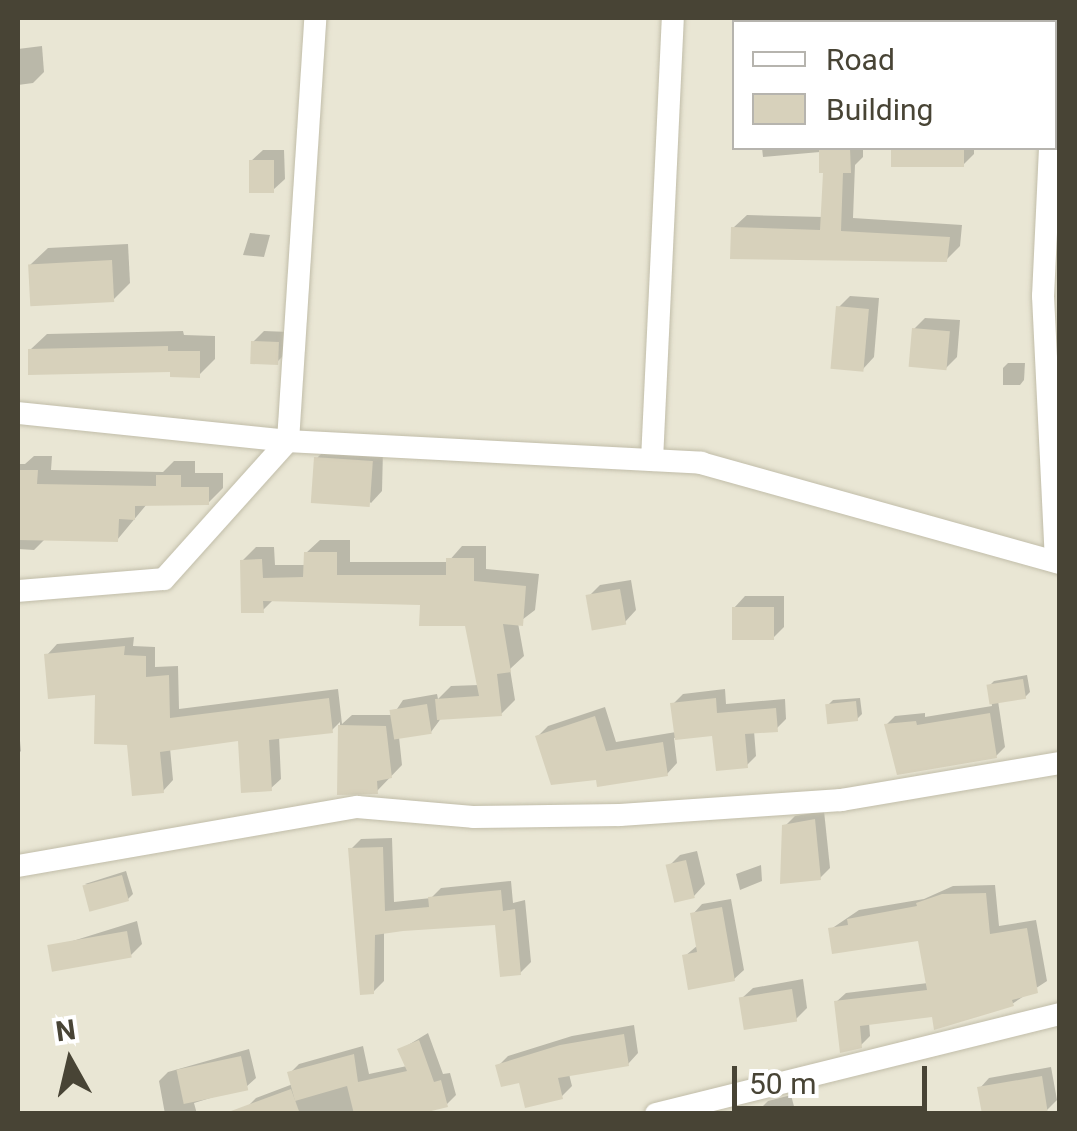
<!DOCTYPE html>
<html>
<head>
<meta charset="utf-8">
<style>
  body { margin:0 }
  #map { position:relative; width:1077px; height:1131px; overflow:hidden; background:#f5f3e7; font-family:Roboto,sans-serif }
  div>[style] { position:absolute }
  .residential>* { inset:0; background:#e9e6d4 }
  .shadow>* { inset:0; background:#0003 }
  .building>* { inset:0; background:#d7d1bb; transform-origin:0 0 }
  .roads { filter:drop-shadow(0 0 2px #c1bda9) drop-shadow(0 0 2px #c1bda9) }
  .street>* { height:22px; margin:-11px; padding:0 11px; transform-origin:11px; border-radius:11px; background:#fff }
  span { translate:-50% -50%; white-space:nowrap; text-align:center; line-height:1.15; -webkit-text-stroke:8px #fff; paint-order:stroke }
  .frame { position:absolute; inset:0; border:20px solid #484435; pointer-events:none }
  .legend { position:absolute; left:732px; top:20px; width:325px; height:130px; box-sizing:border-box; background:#fff; border:2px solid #b6b4ae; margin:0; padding:12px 18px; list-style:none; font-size:30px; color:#484435 }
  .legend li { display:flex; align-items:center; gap:20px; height:50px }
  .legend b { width:50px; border:2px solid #b6b4ae }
  .north { position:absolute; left:20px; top:1011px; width:100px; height:100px; -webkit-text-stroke:8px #fff; paint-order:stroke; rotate:352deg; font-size:28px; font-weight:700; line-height:40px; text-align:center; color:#484435 }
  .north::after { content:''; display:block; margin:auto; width:35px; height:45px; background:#484435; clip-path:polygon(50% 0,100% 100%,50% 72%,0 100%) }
  .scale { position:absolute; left:732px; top:1066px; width:195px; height:45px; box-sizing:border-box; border:5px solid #484435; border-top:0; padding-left:12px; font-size:30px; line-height:35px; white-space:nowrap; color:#484435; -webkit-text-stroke:8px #fff; paint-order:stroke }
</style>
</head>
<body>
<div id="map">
  <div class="residential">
    <i style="clip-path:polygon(evenodd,18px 18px,1059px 18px,1059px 1113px,18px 1113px,18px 18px,734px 22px,1054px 22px,1054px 148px,734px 148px,734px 22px)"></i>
  </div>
  <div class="shadow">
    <i style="clip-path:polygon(42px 46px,44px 72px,33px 83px,18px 85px,18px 49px)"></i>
    <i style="clip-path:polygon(762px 148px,863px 148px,863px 157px,855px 165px,853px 218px,962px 225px,960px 246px,946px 260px,733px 228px,747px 215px,824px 217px,826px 170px,820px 152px,763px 157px)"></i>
    <i style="clip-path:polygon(893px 148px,974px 148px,974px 154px,963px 165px,893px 165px)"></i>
    <i style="clip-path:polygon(263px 150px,284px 150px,285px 179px,273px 190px,251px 161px)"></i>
    <i style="clip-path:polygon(250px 233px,270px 235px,264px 257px,243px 255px)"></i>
    <i style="clip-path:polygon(128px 244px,130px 283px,113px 300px,30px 265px,48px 248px)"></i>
    <i style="clip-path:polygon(850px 296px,879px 298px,874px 357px,863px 369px,839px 307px)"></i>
    <i style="clip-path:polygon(925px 318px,960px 320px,957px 357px,946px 368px,914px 329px)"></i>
    <i style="clip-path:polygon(183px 331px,184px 335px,215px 336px,215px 359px,199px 375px,30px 350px,47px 334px)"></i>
    <i style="clip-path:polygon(264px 331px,289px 332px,288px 351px,277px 362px,253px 342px)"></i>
    <i style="clip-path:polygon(1008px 363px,1025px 363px,1024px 380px,1020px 385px,1003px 385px,1003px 368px)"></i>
    <i style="clip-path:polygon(328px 447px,383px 450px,382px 491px,371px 503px,317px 458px)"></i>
    <i style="clip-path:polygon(34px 456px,52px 456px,51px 470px,163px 472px,174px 461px,195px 461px,195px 473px,223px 473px,223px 488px,208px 503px,147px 504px,117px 540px,46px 538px,34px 550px,18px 549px,18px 464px,25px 464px)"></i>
    <i style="clip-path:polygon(320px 540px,350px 540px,350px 562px,448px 562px,462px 546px,486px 546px,486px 569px,539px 574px,535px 610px,518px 623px,524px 656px,510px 669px,515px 700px,501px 714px,442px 717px,431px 732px,399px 737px,402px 765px,377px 791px,340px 793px,340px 722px,332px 730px,279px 736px,281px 779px,270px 789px,241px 738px,170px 748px,173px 780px,163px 791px,98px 692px,47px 655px,57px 644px,134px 637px,133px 646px,155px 647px,155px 667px,178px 666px,179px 709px,338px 689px,342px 724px,352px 715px,393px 715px,403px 700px,437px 694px,438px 699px,451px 686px,479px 685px,468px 623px,422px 603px,274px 599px,263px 610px,242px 561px,256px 547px,274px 547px,275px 565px,306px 565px,306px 553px)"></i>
    <i style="clip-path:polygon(631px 580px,636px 610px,625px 622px,589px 596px,600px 585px)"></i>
    <i style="clip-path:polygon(745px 596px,784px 596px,784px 627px,773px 638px,734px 608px)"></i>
    <i style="clip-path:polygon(1027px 675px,1030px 692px,1025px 697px,998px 701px,1005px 747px,996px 756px,886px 725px,895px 716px,925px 713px,925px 717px,992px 706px,989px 686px,994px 681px)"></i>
    <i style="clip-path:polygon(725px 689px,726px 704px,785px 699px,786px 719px,776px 729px,754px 731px,756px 756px,746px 766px,715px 733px,674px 738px,677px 763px,667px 774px,598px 778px,538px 736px,548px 726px,605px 707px,616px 742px,676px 732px,673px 704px,683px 694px)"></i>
    <i style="clip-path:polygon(860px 698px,862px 714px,857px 719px,828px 705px,833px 700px)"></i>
    <i style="clip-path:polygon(18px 721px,21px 751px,18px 754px)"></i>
    <i style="clip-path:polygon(824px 811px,830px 868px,820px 878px,785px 826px,795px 816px)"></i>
    <i style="clip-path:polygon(392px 838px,394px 902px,431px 898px,441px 888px,511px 881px,513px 903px,525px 900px,531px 962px,520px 973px,497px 922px,384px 931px,384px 981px,373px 992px,351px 849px,361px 839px)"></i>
    <i style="clip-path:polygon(697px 851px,705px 884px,694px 896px,669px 866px,680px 855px)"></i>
    <i style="clip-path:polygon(761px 865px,762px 881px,740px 890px,736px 874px)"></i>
    <i style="clip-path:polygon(126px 871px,133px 894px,128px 899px,85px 884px)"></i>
    <i style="clip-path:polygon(995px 885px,999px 926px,1036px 920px,1047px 981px,1012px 1004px,869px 1022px,870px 1036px,861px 1045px,836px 1002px,846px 993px,928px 983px,920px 938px,831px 929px,859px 910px,924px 899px,953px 886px)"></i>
    <i style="clip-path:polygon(731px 899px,744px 970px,734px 979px,685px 956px,698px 945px,693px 914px,702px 904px)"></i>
    <i style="clip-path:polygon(137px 921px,142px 944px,130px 956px,51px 955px,63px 944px)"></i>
    <i style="clip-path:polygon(803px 979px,807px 1008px,796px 1019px,741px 999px,753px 988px)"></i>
    <i style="clip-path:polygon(634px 1025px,638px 1053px,628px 1064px,569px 1074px,572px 1086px,562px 1096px,498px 1066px,508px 1056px,572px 1036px)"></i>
    <i style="clip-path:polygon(428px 1033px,443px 1074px,450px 1073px,456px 1095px,447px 1104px,420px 1114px,249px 1114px,247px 1107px,256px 1098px,293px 1084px,290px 1073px,299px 1064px,363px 1046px,369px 1074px,407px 1066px,400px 1050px)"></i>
    <i style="clip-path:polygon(249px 1049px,256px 1078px,246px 1087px,194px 1103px,197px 1114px,165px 1114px,159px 1081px,168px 1072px)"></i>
    <i style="clip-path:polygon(1051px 1067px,1057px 1100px,1047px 1110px,980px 1088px,989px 1078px)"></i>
    <i style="clip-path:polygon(791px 1095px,796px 1114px,755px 1114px,768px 1101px)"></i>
  </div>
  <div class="building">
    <i style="clip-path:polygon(819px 148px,850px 148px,851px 173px,843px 173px,841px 231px,950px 237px,947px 262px,730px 259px,731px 227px,820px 230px,823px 173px,819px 173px)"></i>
    <i style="left:891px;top:148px;width:73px;height:19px"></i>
    <i style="left:249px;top:160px;width:25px;height:33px"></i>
    <i style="left:112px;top:260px;width:42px;height:84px;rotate:87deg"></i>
    <i style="left:836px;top:306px;width:33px;height:63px;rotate:5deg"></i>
    <i style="left:912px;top:328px;width:38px;height:39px;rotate:5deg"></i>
    <i style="left:251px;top:341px;width:28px;height:23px;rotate:2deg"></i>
    <i style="clip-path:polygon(168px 346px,168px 351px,200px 351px,200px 378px,170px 377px,170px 372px,28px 375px,28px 349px)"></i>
    <i style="left:314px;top:457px;width:59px;height:46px;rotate:4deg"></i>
    <i style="clip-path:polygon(18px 470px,38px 470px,37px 484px,156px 486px,156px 475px,181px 475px,181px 487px,209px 487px,209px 505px,135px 506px,135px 520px,119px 519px,118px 542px,18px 540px)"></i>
    <i style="clip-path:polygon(304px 552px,337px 552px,337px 575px,446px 575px,446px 558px,474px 558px,474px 581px,526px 586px,523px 626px,503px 624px,511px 672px,497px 674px,502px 716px,437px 720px,435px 699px,479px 696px,465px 626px,419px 626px,420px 605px,263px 601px,264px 613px,241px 613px,240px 560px,262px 559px,263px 578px,303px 577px)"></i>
    <i style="left:620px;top:589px;width:36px;height:35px;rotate:80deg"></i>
    <i style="left:732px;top:607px;width:42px;height:33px"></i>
    <i style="clip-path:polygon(125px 646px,124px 655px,146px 656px,146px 677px,169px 675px,170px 718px,329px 698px,333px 733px,269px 740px,272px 791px,241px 793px,238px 741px,160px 752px,164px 793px,132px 796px,127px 745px,94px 744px,95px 695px,48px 699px,44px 654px)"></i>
    <i style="left:1023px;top:679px;width:20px;height:37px;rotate:81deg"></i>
    <i style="clip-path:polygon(716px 698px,717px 713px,776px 708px,778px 732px,745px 734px,748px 768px,716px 771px,712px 736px,675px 740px,670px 703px)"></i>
    <i style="left:856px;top:701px;width:20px;height:31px;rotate:84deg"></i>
    <i style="left:427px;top:704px;width:30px;height:38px;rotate:81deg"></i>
    <i style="clip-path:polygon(990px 713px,997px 758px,897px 775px,884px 724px,916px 721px,917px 725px)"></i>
    <i style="clip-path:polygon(595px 716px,606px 751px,663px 742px,668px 776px,597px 787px,596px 780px,551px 785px,535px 736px)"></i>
    <i style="clip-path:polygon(338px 725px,386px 726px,392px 778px,377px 781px,378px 794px,337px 795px)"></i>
    <i style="clip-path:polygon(815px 819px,821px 880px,780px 884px,782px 825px)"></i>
    <i style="clip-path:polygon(383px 847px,385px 911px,429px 907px,428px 897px,501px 890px,503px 911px,515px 909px,521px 975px,500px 977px,495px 925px,403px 931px,375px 935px,374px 994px,360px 995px,348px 848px)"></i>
    <i style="left:686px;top:860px;width:39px;height:21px;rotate:77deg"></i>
    <i style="left:122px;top:875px;width:27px;height:41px;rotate:75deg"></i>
    <i style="clip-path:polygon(986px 893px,990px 934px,1027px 928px,1038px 993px,1012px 1000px,1014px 1006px,934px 1030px,932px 1017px,860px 1026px,862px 1048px,840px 1053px,834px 1001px,927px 990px,918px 941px,832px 954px,828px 928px,848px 925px,847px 919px,917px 906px,916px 903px,942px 894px)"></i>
    <i style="clip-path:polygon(722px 907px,735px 981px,688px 990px,682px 955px,697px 952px,690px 913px)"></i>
    <i style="left:127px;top:931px;width:27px;height:81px;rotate:80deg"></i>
    <i style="left:792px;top:989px;width:33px;height:54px;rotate:81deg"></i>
    <i style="clip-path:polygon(624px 1034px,629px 1066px,558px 1078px,563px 1099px,525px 1108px,519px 1083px,501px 1087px,495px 1065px,560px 1045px)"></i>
    <i style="clip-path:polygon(419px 1040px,434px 1082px,441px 1080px,448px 1107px,419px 1114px,354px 1114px,347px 1086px,295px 1101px,287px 1072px,354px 1054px,358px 1082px,407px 1071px,397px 1049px)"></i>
    <i style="left:241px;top:1056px;width:35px;height:66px;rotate:78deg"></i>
    <i style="clip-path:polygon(1042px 1076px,1048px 1114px,982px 1114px,977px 1087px)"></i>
    <i style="clip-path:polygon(291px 1089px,300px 1114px,231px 1114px,231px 1111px)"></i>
  </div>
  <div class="roads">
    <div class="street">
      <i style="left:1054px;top:36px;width:18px;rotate:-87deg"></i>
      <i style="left:1050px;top:148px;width:148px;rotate:92.7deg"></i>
      <i style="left:1043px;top:296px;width:266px;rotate:87.2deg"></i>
      <i style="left:18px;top:413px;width:271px;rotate:5.9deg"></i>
      <i style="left:288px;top:441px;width:424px;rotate:-86.3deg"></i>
      <i style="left:652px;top:460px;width:442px;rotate:-87.3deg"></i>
      <i style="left:18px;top:591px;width:146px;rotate:-4.7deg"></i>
      <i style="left:164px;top:579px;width:186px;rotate:-48.1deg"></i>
      <i style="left:288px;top:441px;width:414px;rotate:3deg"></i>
      <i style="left:701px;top:463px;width:373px;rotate:15.6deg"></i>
      <i style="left:18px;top:866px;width:344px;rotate:-9.9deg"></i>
      <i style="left:357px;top:807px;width:116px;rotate:4.9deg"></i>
      <i style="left:473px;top:817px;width:147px;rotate:-0.8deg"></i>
      <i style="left:620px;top:815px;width:222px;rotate:-3.9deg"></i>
      <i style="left:841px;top:800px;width:222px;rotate:-9.6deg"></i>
      <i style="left:656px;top:1114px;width:416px;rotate:-13.9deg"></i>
    </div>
  </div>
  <div class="frame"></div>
  <ul class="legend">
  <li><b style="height:12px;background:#fff"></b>Road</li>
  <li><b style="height:28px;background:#d7d1bb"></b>Building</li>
  </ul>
  <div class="north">N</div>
  <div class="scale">50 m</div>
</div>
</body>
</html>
